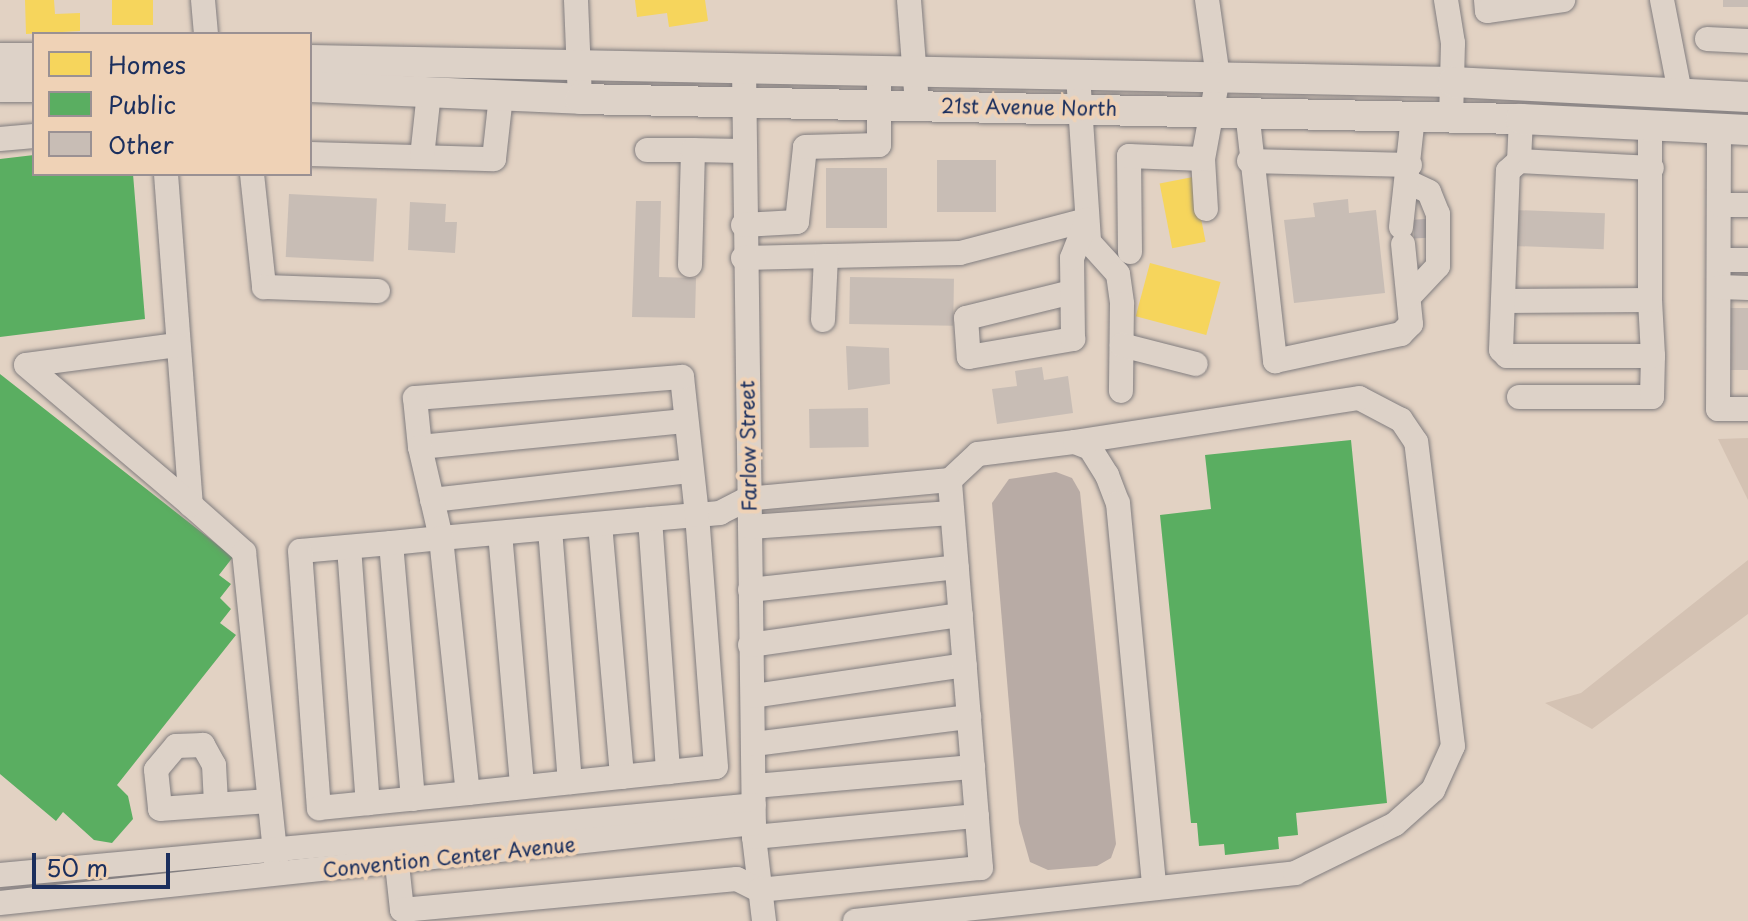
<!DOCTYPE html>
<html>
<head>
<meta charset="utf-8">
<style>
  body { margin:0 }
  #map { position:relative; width:1748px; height:921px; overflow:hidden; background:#e2d2c3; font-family:"Playpen Sans",sans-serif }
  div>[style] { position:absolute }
  .built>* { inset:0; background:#d4c2b3 }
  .water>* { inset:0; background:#b8aba5 }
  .homes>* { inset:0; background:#f6d55c; transform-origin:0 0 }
  .public>* { inset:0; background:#5aae61 }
  .building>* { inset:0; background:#c8bdb5; transform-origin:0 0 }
  .minor-tunnel>* { height:24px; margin-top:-12px; transform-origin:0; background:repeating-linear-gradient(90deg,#bab1af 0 24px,transparent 0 36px) }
  .roads { filter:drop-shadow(0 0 2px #817d7f) drop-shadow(0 0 2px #817d7f) }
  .minor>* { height:24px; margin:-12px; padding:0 12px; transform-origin:12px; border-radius:12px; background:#ddd2c8 }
  .major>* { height:30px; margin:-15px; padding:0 15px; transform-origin:15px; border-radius:15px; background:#ddd2c8 }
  span { translate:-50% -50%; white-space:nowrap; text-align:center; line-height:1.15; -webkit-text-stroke:8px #efd2b6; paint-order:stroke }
  .street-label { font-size:20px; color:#1b2f5e }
  .legend { position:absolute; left:32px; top:32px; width:280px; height:144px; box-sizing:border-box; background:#efd2b6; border:2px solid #9a9193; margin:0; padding:10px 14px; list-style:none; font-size:24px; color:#1b2f5e }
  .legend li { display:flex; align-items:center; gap:16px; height:40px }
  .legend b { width:40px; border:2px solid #9a9193 }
  .scale { position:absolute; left:32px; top:853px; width:138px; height:36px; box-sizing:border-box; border:4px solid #1b2f5e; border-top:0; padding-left:10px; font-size:24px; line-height:28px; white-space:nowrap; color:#1b2f5e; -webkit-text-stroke:6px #efd2b6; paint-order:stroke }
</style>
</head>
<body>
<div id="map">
  <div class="built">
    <i style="clip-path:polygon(1748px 438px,1748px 500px,1718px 439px)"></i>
    <i style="clip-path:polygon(1748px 560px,1748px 614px,1592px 729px,1545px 703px,1581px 693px)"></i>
  </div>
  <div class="water">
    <i style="clip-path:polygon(1056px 472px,1072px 478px,1080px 492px,1116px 844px,1111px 858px,1097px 866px,1048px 870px,1030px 862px,1019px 823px,992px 503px,1009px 479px)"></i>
  </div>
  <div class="homes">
    <i style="clip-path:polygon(25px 0,54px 0,55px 14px,80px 13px,80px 31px,26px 34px)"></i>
    <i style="left:112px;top:0;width:41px;height:25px"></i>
    <i style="clip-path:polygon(635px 0,705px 0,708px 21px,669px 27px,667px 13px,637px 17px)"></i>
    <i style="left:1193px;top:177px;width:66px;height:34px;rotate:79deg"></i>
    <i style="left:1150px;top:263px;width:73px;height:55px;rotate:15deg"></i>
  </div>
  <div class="public">
    <i style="clip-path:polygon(34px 155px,34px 174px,133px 174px,145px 319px,0 337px,0 159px)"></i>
    <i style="clip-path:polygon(0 374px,233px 557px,219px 575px,231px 584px,220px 598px,231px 609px,220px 623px,236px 635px,117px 785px,128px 796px,133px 819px,112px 843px,94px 840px,63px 812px,56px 821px,0 774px)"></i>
    <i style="clip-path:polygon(1351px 440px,1387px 803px,1296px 813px,1298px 835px,1278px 837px,1279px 849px,1225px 855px,1224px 844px,1199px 846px,1197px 823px,1191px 823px,1160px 515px,1211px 509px,1205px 455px)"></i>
  </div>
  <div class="building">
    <i style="left:1723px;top:0;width:25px;height:7px"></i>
    <i style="left:937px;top:160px;width:59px;height:52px"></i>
    <i style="left:826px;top:168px;width:61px;height:60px"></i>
    <i style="left:289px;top:194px;width:88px;height:63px;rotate:3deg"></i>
    <i style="clip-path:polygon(1348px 199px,1349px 213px,1376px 210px,1385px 293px,1294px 303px,1284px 220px,1315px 217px,1313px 203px)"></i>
    <i style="clip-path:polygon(636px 201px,661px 201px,659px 277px,696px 278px,695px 318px,632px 317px)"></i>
    <i style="clip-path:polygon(410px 202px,446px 204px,445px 222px,457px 222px,455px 253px,408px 250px)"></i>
    <i style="left:1514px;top:210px;width:91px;height:36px;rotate:2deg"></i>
    <i style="left:850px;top:277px;width:104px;height:47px;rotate:1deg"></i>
    <i style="left:1728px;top:308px;width:20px;height:62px"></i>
    <i style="clip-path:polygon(846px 346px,889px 348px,890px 384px,848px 390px)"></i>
    <i style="clip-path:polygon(1042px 367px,1044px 380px,1068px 376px,1073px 413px,997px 424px,992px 389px,1017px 386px,1015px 371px)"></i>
    <i style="left:868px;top:408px;width:39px;height:59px;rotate:89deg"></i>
  </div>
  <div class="minor-tunnel">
    <i style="left:1425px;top:219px;width:19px;rotate:87deg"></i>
  </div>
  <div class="roads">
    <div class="minor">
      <i style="left:203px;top:0;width:34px;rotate:85deg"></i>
      <i style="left:576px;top:0;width:99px;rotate:87.7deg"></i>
      <i style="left:909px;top:0;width:104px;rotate:85.6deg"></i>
      <i style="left:1446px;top:0;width:44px;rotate:80.8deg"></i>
      <i style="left:1453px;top:43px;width:75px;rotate:91.5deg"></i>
      <i style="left:1486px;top:0;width:11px;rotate:85deg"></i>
      <i style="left:1487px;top:11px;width:77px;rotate:-8.2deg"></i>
      <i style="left:1662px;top:0;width:95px;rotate:79deg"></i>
      <i style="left:1707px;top:39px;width:41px;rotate:2.8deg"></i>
      <i style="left:744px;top:68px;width:769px;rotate:89.25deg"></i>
      <i style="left:754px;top:837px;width:85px;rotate:83.2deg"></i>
      <i style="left:1078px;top:75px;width:167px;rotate:86.2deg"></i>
      <i style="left:1089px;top:242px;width:43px;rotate:47.8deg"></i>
      <i style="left:1118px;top:274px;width:30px;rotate:82deg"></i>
      <i style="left:1122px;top:304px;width:87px;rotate:90.7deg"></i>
      <i style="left:1247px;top:111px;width:252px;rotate:83.6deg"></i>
      <i style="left:1275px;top:361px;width:129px;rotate:-12.1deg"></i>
      <i style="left:1401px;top:334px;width:14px;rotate:-45deg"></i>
      <i style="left:1411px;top:324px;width:80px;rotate:-95.7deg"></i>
      <i style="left:1719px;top:129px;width:280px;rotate:90.2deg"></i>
      <i style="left:1718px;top:409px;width:30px"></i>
      <i style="left:0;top:139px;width:34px;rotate:-5deg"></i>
      <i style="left:647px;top:150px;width:46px"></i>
      <i style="left:310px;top:154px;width:184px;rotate:1.6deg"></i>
      <i style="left:494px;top:159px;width:63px;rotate:-83.7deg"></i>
      <i style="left:422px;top:157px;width:64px;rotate:-83.8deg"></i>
      <i style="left:1203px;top:159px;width:50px;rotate:86.6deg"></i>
      <i style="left:1249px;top:161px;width:161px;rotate:1.4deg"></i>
      <i style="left:1519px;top:161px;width:133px;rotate:3deg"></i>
      <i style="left:166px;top:174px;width:332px;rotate:85.7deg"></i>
      <i style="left:191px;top:505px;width:71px;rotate:41.6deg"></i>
      <i style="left:244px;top:552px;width:311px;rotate:84.1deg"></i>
      <i style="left:252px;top:174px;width:114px;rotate:83.9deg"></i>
      <i style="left:264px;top:287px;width:114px;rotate:2deg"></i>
      <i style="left:1408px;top:182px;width:23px;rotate:25deg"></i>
      <i style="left:1429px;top:192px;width:24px;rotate:68deg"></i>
      <i style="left:1438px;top:214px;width:52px;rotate:90deg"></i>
      <i style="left:1438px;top:266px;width:42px;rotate:133.1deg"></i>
      <i style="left:1720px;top:205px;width:28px"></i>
      <i style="left:743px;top:225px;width:54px;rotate:-3.2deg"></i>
      <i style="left:797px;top:222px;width:75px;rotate:-83.9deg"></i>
      <i style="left:805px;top:147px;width:74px;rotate:-1.5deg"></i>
      <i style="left:879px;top:145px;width:74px;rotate:-90deg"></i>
      <i style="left:1401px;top:227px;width:112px;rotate:-83.8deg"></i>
      <i style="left:1130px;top:252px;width:96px;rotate:-90.6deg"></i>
      <i style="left:1129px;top:156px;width:74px;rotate:2.3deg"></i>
      <i style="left:1203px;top:159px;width:83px;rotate:-79.6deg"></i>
      <i style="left:1218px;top:77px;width:78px;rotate:-98.1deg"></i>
      <i style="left:743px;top:258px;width:217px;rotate:-1.3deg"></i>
      <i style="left:960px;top:253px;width:131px;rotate:-14.6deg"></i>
      <i style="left:1720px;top:260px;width:28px"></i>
      <i style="left:690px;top:265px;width:115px;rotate:-88.5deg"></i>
      <i style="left:693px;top:150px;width:49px;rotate:1.2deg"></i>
      <i style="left:1720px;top:287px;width:28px;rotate:2deg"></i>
      <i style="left:1072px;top:292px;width:109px;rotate:166.2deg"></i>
      <i style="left:966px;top:318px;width:39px;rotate:86deg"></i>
      <i style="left:969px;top:357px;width:106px;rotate:-9.8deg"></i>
      <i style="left:1073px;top:339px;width:81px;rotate:-90.7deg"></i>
      <i style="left:1072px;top:258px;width:41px;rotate:-68.5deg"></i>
      <i style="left:1650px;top:300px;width:56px;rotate:86.9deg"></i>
      <i style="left:1503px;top:301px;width:147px;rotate:-0.4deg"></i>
      <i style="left:1650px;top:300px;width:174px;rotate:-90deg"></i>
      <i style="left:823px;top:320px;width:64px;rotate:-87.3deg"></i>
      <i style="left:177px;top:345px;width:152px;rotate:172.5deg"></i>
      <i style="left:26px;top:365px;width:216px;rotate:40.3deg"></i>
      <i style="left:1122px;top:345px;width:76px;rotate:14.4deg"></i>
      <i style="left:1519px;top:397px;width:133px"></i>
      <i style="left:1652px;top:397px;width:41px;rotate:-88.6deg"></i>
      <i style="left:1653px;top:356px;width:146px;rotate:180deg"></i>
      <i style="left:1507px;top:356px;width:8px;rotate:-135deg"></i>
      <i style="left:1501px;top:350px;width:179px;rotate:-87.8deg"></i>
      <i style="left:1508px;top:171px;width:15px;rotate:-42deg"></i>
      <i style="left:1519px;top:161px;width:42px;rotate:-87.3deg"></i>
      <i style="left:420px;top:447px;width:266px;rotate:-5.6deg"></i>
      <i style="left:950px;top:480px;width:38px;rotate:-43deg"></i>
      <i style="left:978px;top:454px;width:98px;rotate:-7.1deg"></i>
      <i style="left:1075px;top:442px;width:16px;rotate:22deg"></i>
      <i style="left:1090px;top:448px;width:32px;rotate:58deg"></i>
      <i style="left:1107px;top:475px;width:30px;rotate:69deg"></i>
      <i style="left:1118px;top:503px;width:385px;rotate:84.6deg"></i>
      <i style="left:432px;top:500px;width:261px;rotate:-6.4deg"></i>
      <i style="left:650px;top:519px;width:254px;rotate:85.9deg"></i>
      <i style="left:600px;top:524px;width:254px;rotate:85deg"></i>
      <i style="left:750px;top:527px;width:202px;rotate:-4deg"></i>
      <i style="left:550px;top:529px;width:254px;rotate:85.5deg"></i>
      <i style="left:500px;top:533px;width:255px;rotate:85deg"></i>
      <i style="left:391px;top:543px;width:257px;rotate:85.1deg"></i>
      <i style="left:349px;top:547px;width:257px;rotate:85.8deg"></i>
      <i style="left:750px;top:590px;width:208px;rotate:-6.3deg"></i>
      <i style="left:750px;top:645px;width:213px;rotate:-8.1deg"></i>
      <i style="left:753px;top:696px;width:214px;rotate:-8.3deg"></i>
      <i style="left:754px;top:744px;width:217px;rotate:-7.2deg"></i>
      <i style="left:755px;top:786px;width:219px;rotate:-5deg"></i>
      <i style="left:216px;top:803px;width:38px;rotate:-93deg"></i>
      <i style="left:214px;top:765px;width:23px;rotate:-119deg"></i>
      <i style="left:203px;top:745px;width:27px;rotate:178deg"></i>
      <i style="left:176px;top:746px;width:31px;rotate:130deg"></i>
      <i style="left:156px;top:770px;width:39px;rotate:84deg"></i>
      <i style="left:160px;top:809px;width:109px;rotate:-4.2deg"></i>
      <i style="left:754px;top:837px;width:224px;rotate:-5.4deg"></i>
      <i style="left:397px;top:864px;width:46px;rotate:83.8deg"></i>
      <i style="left:402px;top:910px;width:336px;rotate:-5.3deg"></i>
      <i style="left:737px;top:879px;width:25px;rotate:27deg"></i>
      <i style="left:759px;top:890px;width:223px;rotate:-5.7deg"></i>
      <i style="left:981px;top:868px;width:389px;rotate:-94.6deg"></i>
      <i style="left:950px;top:480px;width:204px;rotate:174.7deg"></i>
      <i style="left:747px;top:499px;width:30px;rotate:153deg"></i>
      <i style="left:720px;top:513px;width:23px;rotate:175deg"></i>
      <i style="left:697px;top:515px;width:47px;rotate:175.1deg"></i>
      <i style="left:650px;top:519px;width:210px;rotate:174.8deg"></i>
      <i style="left:441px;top:538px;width:50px;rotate:174.3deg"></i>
      <i style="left:391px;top:543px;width:91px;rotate:175deg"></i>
      <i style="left:300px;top:551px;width:258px;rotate:85.8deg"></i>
      <i style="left:319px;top:808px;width:150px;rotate:-5.7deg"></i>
      <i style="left:468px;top:793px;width:249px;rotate:-6deg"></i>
      <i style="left:716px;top:767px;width:253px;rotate:-94.3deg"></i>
      <i style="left:697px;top:515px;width:139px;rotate:-96.2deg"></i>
      <i style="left:682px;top:377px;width:268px;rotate:175.5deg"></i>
      <i style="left:415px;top:398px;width:49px;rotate:84.2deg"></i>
      <i style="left:420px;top:447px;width:93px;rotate:77deg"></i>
      <i style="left:441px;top:538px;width:256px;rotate:84deg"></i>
      <i style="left:0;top:875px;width:757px;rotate:-5.3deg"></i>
      <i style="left:0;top:903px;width:758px;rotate:-6.06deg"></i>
      <i style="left:855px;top:921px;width:443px;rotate:-6.2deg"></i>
      <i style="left:1295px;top:873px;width:111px;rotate:-26.1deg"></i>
      <i style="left:1395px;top:824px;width:51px;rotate:-41.8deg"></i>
      <i style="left:1433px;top:790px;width:48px;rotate:-65.6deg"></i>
      <i style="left:1453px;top:746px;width:306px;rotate:-96.9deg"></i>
      <i style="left:1416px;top:442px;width:27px;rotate:-124deg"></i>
      <i style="left:1401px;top:420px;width:47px;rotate:-152.4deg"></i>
      <i style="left:1359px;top:398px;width:287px;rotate:171.2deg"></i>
    </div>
    <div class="major">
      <i style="left:0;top:58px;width:34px"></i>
      <i style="left:310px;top:60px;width:1143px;rotate:1.1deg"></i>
      <i style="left:1453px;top:82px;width:295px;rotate:2.9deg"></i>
      <i style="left:0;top:87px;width:34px"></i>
      <i style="left:310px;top:87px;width:270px;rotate:2.5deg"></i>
      <i style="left:580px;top:99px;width:941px;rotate:1.22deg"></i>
      <i style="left:1521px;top:119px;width:227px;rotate:2.8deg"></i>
    </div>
  </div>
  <div class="street-label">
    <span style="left:1029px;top:107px;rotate:1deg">21st Avenue North</span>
    <span style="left:748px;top:446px;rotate:-91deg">Farlow Street</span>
    <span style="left:449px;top:857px;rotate:-6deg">Convention Center Avenue</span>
  </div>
  <ul class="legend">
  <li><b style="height:22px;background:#f6d55c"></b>Homes</li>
  <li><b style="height:22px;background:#5aae61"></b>Public</li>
  <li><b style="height:22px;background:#c8bdb5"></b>Other</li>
  </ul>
  <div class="scale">50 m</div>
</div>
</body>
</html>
